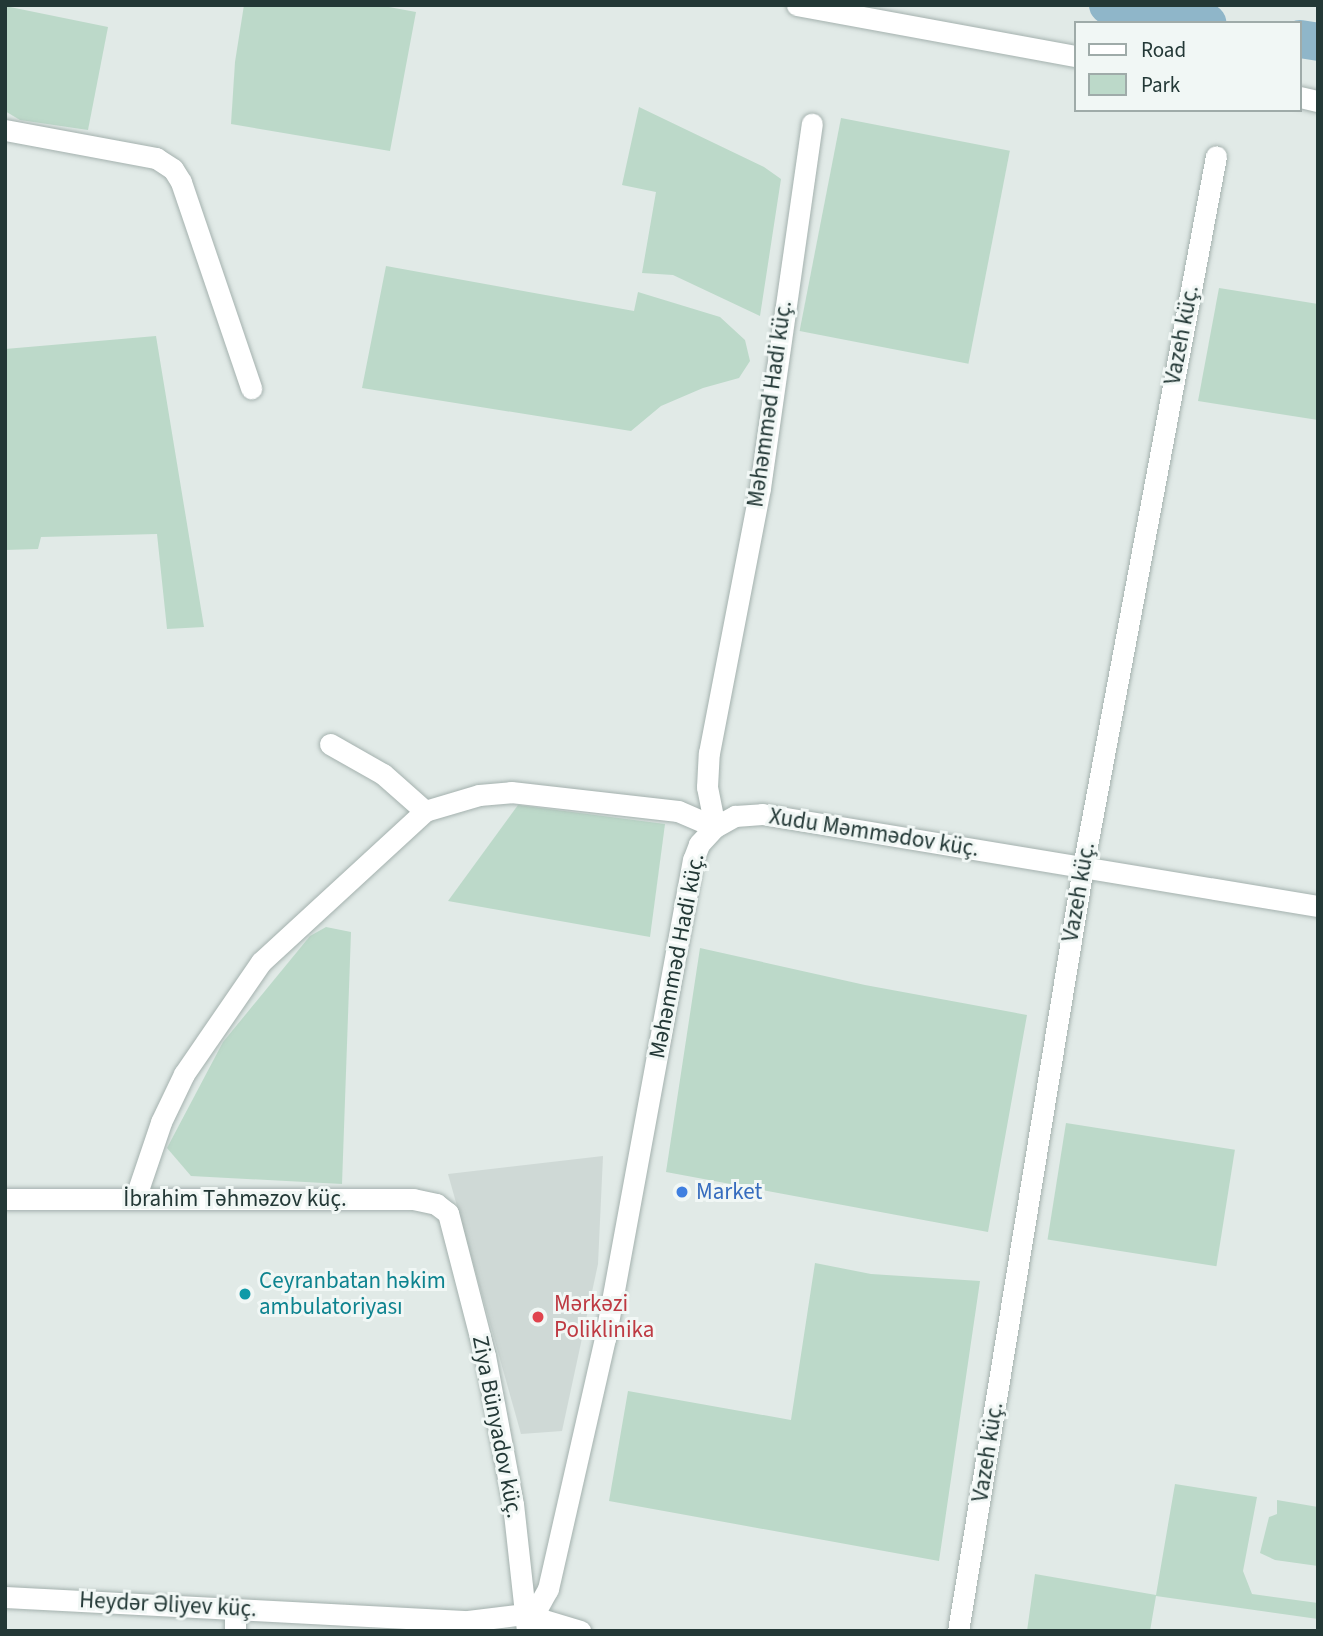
<!DOCTYPE html>
<html>
<head>
<meta charset="utf-8">
<style>
  body { margin:0 }
  #map { position:relative; width:1323px; height:1636px; overflow:hidden; background:#e1eae7; font-family:"Source Sans 3",sans-serif }
  div>[style] { position:absolute }
  .built>* { inset:0; background:#cfd9d6 }
  .green>* { inset:0; background:#bcd9c9; transform-origin:0 0 }
  .canal>* { height:38px; margin:-19px; padding:0 19px; transform-origin:19px; border-radius:19px; background:#8fb6c9 }
  .roads { filter:drop-shadow(0 0 2px #a4b1ae) drop-shadow(0 0 2px #a4b1ae) }
  .minor>* { height:21px; margin:-10.5px; padding:0 10.5px; transform-origin:10.5px; border-radius:10.5px; background:#fff }
  .tertiary>* { height:21px; margin:-10.5px; padding:0 10.5px; transform-origin:10.5px; border-radius:10.5px; background:#fff }
  .dots>* { width:19px; height:19px; translate:-50% -50%; box-sizing:border-box; border:4px solid #f1f7f5; border-radius:50% }
  span { translate:-50% -50%; white-space:nowrap; text-align:center; line-height:1.15; -webkit-text-stroke:6px #f1f7f5; paint-order:stroke }
  .street-label { font-size:23px; color:#233836 }
  .shop-label { font-size:23px; color:#366cbe }
  .left { translate:0 -50%; text-align:left }
  .culture-label { font-size:23px; color:#0d838f }
  .health-label { font-size:23px; color:#be3a42 }
  .frame { position:absolute; inset:0; border:7px solid #233836; pointer-events:none }
  .legend { position:absolute; left:1074px; top:21px; width:228px; height:91px; box-sizing:border-box; background:#f1f7f5; border:2px solid #9faba9; margin:0; padding:9px 12px; list-style:none; font-size:21px; color:#233836 }
  .legend li { display:flex; align-items:center; gap:14px; height:35px }
  .legend b { width:35px; border:2px solid #9faba9 }
</style>
</head>
<body>
<div id="map">
  <div class="built">
    <i style="clip-path:polygon(603px 1156px,598px 1264px,562px 1431px,521px 1434px,448px 1174px)"></i>
  </div>
  <div class="green">
    <i style="clip-path:polygon(244px 5px,378px 5px,416px 12px,390px 151px,231px 124px,235px 62px)"></i>
    <i style="clip-path:polygon(5px 6px,108px 27px,88px 130px,20px 120px,5px 111px)"></i>
    <i style="clip-path:polygon(639px 107px,764px 167px,781px 179px,760px 316px,673px 275px,642px 273px,656px 192px,622px 185px)"></i>
    <i style="left:841px;top:118px;width:172px;height:217px;rotate:11deg"></i>
    <i style="clip-path:polygon(386px 266px,634px 311px,638px 292px,720px 317px,745px 340px,750px 361px,739px 378px,703px 388px,661px 406px,631px 431px,362px 388px)"></i>
    <i style="clip-path:polygon(1219px 288px,1318px 304px,1318px 420px,1198px 401px)"></i>
    <i style="clip-path:polygon(156px 336px,204px 627px,167px 629px,157px 534px,41px 537px,38px 549px,5px 550px,5px 349px)"></i>
    <i style="clip-path:polygon(518px 805px,665px 824px,650px 937px,448px 901px)"></i>
    <i style="clip-path:polygon(326px 927px,351px 932px,342px 1184px,191px 1176px,167px 1148px,223px 1042px,310px 936px)"></i>
    <i style="clip-path:polygon(700px 948px,865px 985px,1027px 1015px,988px 1232px,666px 1172px)"></i>
    <i style="left:1066px;top:1123px;width:171px;height:118px;rotate:9deg"></i>
    <i style="clip-path:polygon(815px 1263px,871px 1274px,980px 1281px,939px 1561px,609px 1501px,628px 1391px,791px 1420px)"></i>
    <i style="clip-path:polygon(1175px 1484px,1257px 1497px,1243px 1571px,1252px 1594px,1318px 1603px,1318px 1619px,1156px 1596px,1150px 1631px,1027px 1631px,1035px 1574px,1156px 1595px)"></i>
    <i style="clip-path:polygon(1277px 1500px,1318px 1507px,1318px 1566px,1275px 1560px,1260px 1553px,1269px 1517px,1277px 1514px)"></i>
  </div>
  <div class="canal">
    <i style="left:1108px;top:5px;width:101px;rotate:10.3deg"></i>
    <i style="left:1300px;top:39px;width:18px;rotate:9deg"></i>
  </div>
  <div class="roads">
    <div class="minor">
      <i style="left:797px;top:5px;width:284px;rotate:10.4deg"></i>
      <i style="left:1300px;top:97px;width:18px;rotate:13deg"></i>
      <i style="left:5px;top:130px;width:154px;rotate:10.5deg"></i>
      <i style="left:156px;top:158px;width:20px;rotate:33deg"></i>
      <i style="left:173px;top:169px;width:15px;rotate:58deg"></i>
      <i style="left:181px;top:182px;width:218px;rotate:71.2deg"></i>
      <i style="left:330px;top:744px;width:61px;rotate:29.5deg"></i>
      <i style="left:383px;top:774px;width:56px;rotate:41.4deg"></i>
      <i style="left:715px;top:827px;width:41px;rotate:-101.3deg"></i>
      <i style="left:707px;top:787px;width:34px;rotate:-87deg"></i>
      <i style="left:709px;top:753px;width:270px;rotate:-79.1deg"></i>
      <i style="left:760px;top:488px;width:368px;rotate:-81.9deg"></i>
      <i style="left:5px;top:1199px;width:408px"></i>
      <i style="left:413px;top:1199px;width:24px;rotate:12deg"></i>
      <i style="left:436px;top:1204px;width:15px;rotate:37deg"></i>
      <i style="left:448px;top:1213px;width:148px;rotate:75.5deg"></i>
      <i style="left:485px;top:1356px;width:151px;rotate:79.3deg"></i>
      <i style="left:513px;top:1504px;width:128px;rotate:83.7deg"></i>
      <i style="left:135px;top:1199px;width:81px;rotate:-71.3deg"></i>
      <i style="left:161px;top:1122px;width:53px;rotate:-64.4deg"></i>
      <i style="left:184px;top:1074px;width:136px;rotate:-55.5deg"></i>
      <i style="left:261px;top:962px;width:223px;rotate:-42.6deg"></i>
      <i style="left:425px;top:811px;width:56px;rotate:-16.5deg"></i>
      <i style="left:479px;top:795px;width:32px;rotate:-5deg"></i>
      <i style="left:511px;top:792px;width:168px;rotate:6.5deg"></i>
      <i style="left:678px;top:811px;width:40px;rotate:23.4deg"></i>
      <i style="left:235px;top:1609px;width:22px;rotate:90deg"></i>
      <i style="left:524px;top:1614px;width:59px;rotate:16.9deg"></i>
      <i style="left:958px;top:1631px;width:774px;rotate:-80.71deg"></i>
      <i style="left:1083px;top:867px;width:723px;rotate:-79.4deg"></i>
    </div>
    <div class="tertiary">
      <i style="left:5px;top:1597px;width:464px;rotate:3deg"></i>
      <i style="left:468px;top:1621px;width:56px;rotate:-7.1deg"></i>
      <i style="left:524px;top:1614px;width:17px;rotate:-31deg"></i>
      <i style="left:539px;top:1605px;width:18px;rotate:-61deg"></i>
      <i style="left:548px;top:1589px;width:256px;rotate:-77.2deg"></i>
      <i style="left:605px;top:1339px;width:487px;rotate:-79.6deg"></i>
      <i style="left:693px;top:860px;width:17px;rotate:-69deg"></i>
      <i style="left:699px;top:844px;width:23px;rotate:-47deg"></i>
      <i style="left:715px;top:827px;width:23px;rotate:-29deg"></i>
      <i style="left:735px;top:816px;width:27px;rotate:-4deg"></i>
      <i style="left:762px;top:814px;width:564px;rotate:9.4deg"></i>
    </div>
  </div>
  <div class="dots">
    <i style="left:682px;top:1192px;background:#3f7fe0"></i>
    <i style="left:245px;top:1294px;background:#0f9aa8"></i>
    <i style="left:538px;top:1317px;background:#e0444e"></i>
  </div>
  <div class="street-label">
    <span style="left:1182px;top:335px;rotate:-79deg">Vazeh küç.</span>
    <span style="left:770px;top:404px;rotate:-82deg">Məhəmməd Hadi küç.</span>
    <span style="left:874px;top:833px;rotate:9deg">Xudu Məmmədov küç.</span>
    <span style="left:1079px;top:892px;rotate:-80deg">Vazeh küç.</span>
    <span style="left:677px;top:956px;rotate:-79deg">Məhəmməd Hadi küç.</span>
    <span style="left:235px;top:1199px">İbrahim Təhməzov küç.</span>
    <span style="left:497px;top:1427px;rotate:79deg">Ziya Bünyadov küç.</span>
    <span style="left:988px;top:1452px;rotate:-81deg">Vazeh küç.</span>
    <span style="left:168px;top:1605px;rotate:3deg">Heydər Əliyev küç.</span>
  </div>
  <div class="shop-label">
    <span class="left" style="left:696px;top:1192px">Market</span>
  </div>
  <div class="culture-label">
    <span class="left" style="left:259px;top:1294px">Ceyranbatan həkim<br>ambulatoriyası</span>
  </div>
  <div class="health-label">
    <span class="left" style="left:554px;top:1317px">Mərkəzi<br>Poliklinika</span>
  </div>
  <div class="frame"></div>
  <ul class="legend">
  <li><b style="height:9px;background:#fff"></b>Road</li>
  <li><b style="height:19px;background:#bcd9c9"></b>Park</li>
  </ul>
</div>
</body>
</html>
